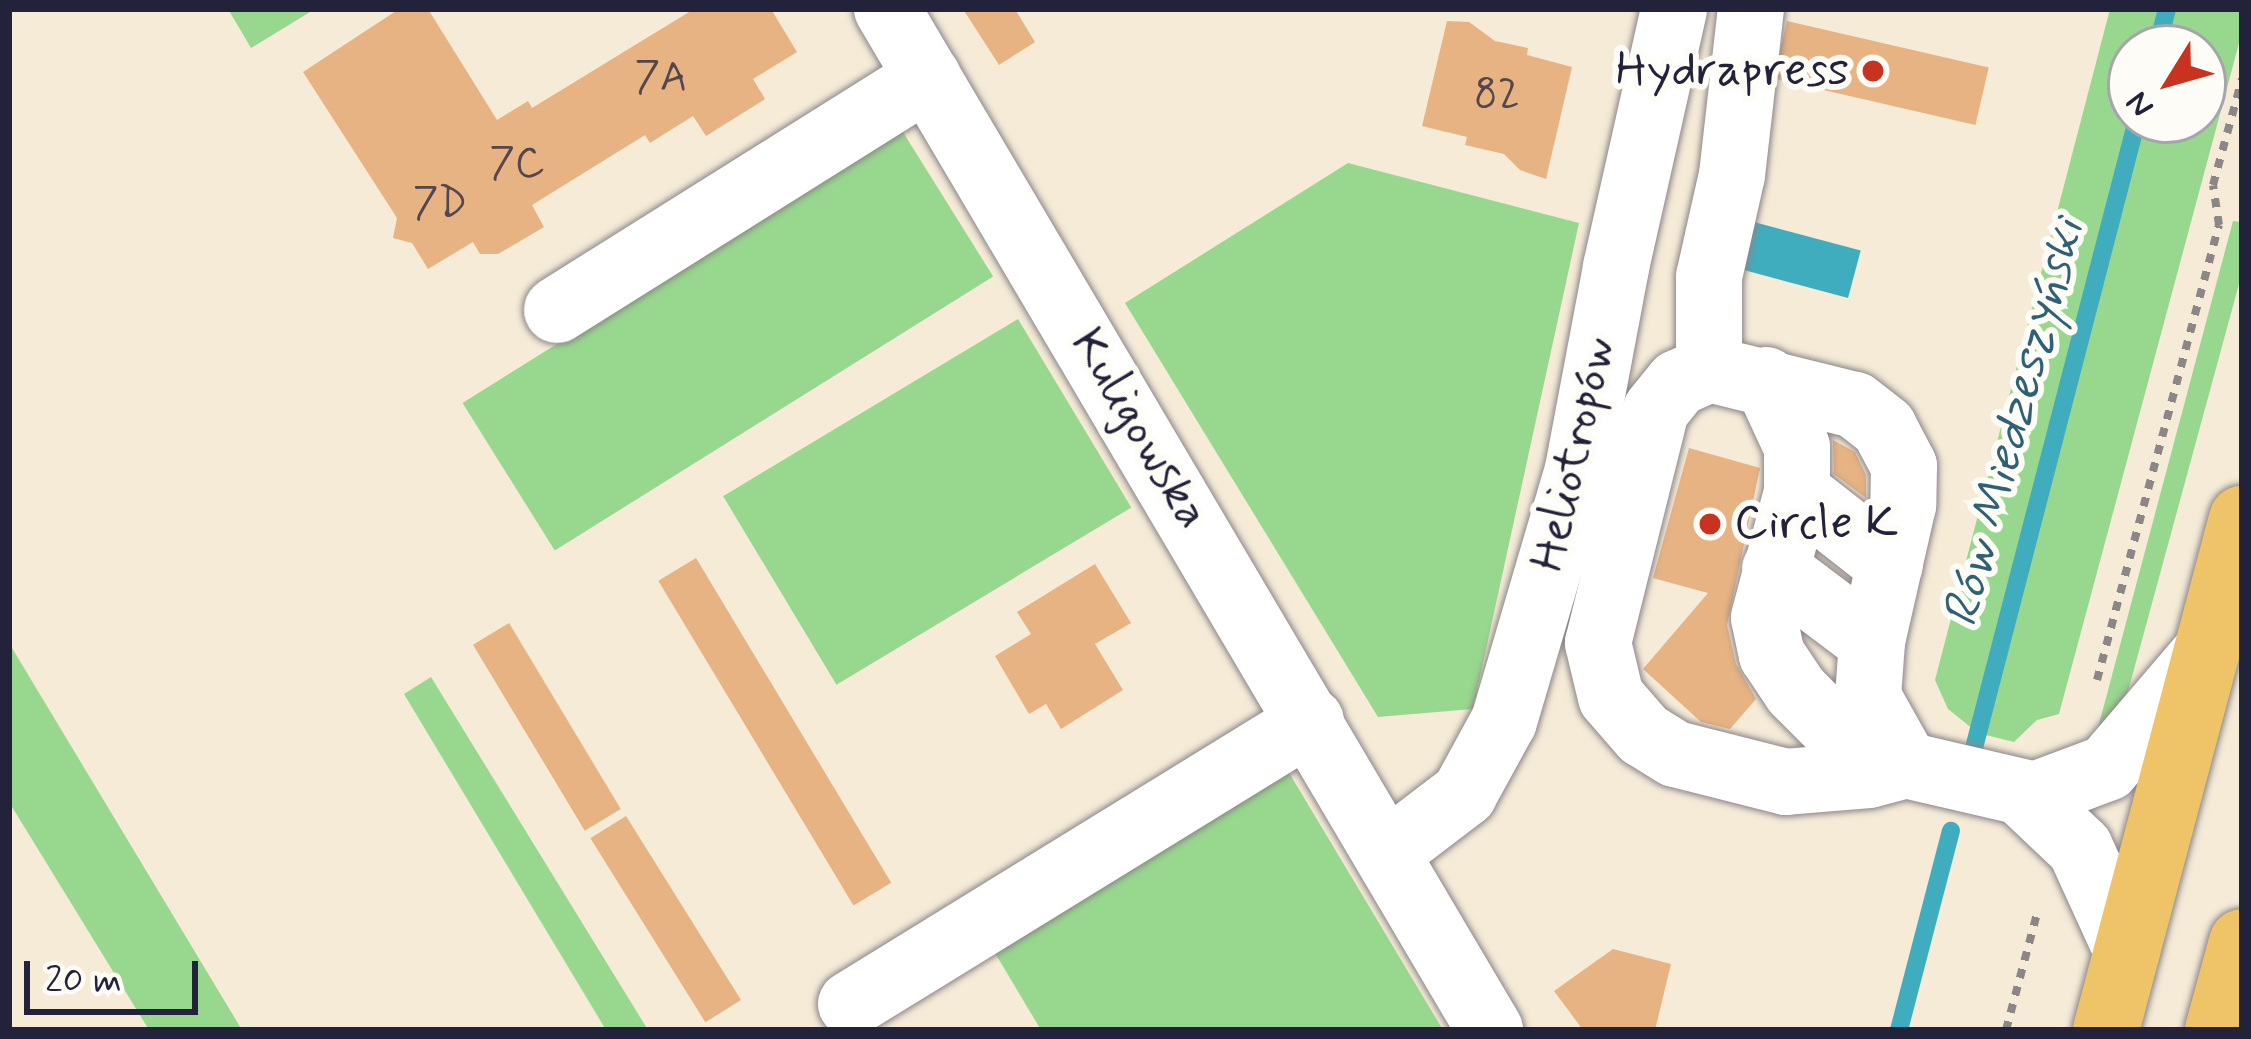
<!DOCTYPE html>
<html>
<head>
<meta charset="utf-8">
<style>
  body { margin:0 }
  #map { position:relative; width:2251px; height:1039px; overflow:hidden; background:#f5ebd7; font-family:Mynerve,sans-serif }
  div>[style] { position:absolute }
  .green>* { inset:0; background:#98d88e; transform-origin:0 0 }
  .water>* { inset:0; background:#3fadbd; transform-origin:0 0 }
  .stream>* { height:18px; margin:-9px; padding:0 9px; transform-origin:9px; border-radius:9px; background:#3fadbd }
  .building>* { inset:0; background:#e7b383; transform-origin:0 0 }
  .path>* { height:8px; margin-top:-4px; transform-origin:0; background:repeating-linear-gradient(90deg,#8c8689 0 9px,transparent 0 18px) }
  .roads { filter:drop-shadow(0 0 3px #8c8689) drop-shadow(0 0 3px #8c8689) }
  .minor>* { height:66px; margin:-33px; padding:0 33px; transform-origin:33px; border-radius:33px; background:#fff }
  .major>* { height:66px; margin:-33px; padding:0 33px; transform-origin:33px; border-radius:33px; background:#efc469 }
  .dots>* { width:33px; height:33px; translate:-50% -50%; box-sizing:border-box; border:6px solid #fdfcf7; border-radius:50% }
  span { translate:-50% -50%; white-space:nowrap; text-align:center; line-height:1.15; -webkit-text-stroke:12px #fdfcf7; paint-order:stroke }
  .number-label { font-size:42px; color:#53464d }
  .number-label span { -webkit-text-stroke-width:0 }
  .poi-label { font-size:48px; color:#22223b }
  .right { translate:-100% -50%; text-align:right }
  .left { translate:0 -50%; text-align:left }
  .street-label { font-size:48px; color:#22223b }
  .water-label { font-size:51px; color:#2f6176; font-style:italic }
  .frame { position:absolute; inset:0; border:12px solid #22223b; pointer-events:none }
  .north { position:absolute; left:2107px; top:24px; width:120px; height:120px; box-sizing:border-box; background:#fdfcf7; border:3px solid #a5a5ac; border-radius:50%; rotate:233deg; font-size:33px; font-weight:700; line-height:48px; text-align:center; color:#22223b }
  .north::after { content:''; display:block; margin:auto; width:42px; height:54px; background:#c8321e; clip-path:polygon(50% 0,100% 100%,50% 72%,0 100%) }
  .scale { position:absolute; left:24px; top:961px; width:174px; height:54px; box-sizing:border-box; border:6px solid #22223b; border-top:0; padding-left:15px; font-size:36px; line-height:42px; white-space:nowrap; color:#22223b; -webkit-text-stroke:9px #fdfcf7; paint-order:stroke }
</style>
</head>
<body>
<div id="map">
  <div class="green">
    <i style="clip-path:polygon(228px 9px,315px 9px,251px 48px)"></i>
    <i style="clip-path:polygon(evenodd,2110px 9px,2242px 9px,2242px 32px,2059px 714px,2037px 720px,2014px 742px,1978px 733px,1948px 709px,1935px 680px,2110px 9px,2131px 48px,2203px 48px,2203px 120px,2131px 120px,2131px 48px)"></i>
    <i style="left:901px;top:129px;width:174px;height:517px;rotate:58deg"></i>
    <i style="clip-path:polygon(1348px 163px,1579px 223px,1473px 709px,1378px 717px,1125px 303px)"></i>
    <i style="clip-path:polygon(2233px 221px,2242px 222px,2242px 273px,2130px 684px,2122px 708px,2094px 743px)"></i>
    <i style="left:1018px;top:319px;width:220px;height:344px;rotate:59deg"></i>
    <i style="clip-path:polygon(9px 643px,242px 1030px,149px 1030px,9px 802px)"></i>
    <i style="clip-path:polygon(431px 677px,648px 1030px,606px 1030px,404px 694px)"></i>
    <i style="clip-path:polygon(1279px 756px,1443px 1030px,1041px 1030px,986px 938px)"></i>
  </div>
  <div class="water">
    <i style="left:1739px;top:218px;width:126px;height:49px;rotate:15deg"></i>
  </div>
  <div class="stream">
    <i style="left:2157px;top:48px;width:40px;rotate:-75.6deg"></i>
    <i style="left:1974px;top:748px;width:649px;rotate:-75.45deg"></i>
    <i style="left:1899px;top:1030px;width:206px;rotate:-75.4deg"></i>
  </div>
  <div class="building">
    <i style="clip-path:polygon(399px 9px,428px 9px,497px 120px,528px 101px,532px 108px,694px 9px,771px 9px,797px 52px,753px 79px,765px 99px,706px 136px,693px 116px,650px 143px,645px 135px,532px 205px,544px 227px,498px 254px,480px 254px,473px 242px,428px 269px,412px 243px,393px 238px,397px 218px,303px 72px)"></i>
    <i style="clip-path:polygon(963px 9px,1015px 9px,1035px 42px,999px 65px)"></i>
    <i style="clip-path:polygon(1447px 21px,1469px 22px,1495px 41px,1528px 48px,1527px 55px,1572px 67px,1546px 179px,1520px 170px,1504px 154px,1465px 145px,1467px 137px,1422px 126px)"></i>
    <i style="left:1787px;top:21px;width:207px;height:59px;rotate:13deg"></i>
    <i style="clip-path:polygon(1833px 440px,1855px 452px,1866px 475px,1866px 498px,1834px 474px)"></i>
    <i style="clip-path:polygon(1689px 448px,1760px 468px,1727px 625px,1736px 664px,1756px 699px,1730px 729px,1701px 722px,1643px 669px,1708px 593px,1653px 578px)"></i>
    <i style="left:696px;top:558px;width:379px;height:44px;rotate:59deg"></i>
    <i style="clip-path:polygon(1095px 564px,1131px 623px,1095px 644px,1123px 690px,1061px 729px,1046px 704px,1029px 714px,995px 656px,1031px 634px,1017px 612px)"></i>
    <i style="left:509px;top:623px;width:217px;height:42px;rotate:59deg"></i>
    <i style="left:626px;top:816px;width:217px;height:42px;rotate:58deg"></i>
    <i style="clip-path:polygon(1613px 949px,1671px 964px,1655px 1030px,1583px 1030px,1554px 991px)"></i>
  </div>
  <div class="path">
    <i style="left:2097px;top:680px;width:471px;rotate:-75deg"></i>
    <i style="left:2219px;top:225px;width:40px;rotate:-98.5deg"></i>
    <i style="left:2213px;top:185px;width:110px;rotate:-74.7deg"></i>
    <i style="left:2006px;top:1030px;width:124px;rotate:-75.1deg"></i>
  </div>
  <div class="roads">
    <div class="minor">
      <i style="left:887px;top:9px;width:1186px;rotate:59.43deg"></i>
      <i style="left:557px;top:310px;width:438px;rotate:-32.1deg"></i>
      <i style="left:1709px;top:369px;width:150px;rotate:13.9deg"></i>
      <i style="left:1855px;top:405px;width:37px;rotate:38deg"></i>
      <i style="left:1884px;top:428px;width:43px;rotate:62.2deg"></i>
      <i style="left:1904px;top:466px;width:39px;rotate:91deg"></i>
      <i style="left:1903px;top:505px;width:140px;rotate:102.8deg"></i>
      <i style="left:1872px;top:642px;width:55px;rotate:94.2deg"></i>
      <i style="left:1868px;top:697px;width:78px;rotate:60.8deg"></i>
      <i style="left:1906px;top:765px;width:38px;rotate:165deg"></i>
      <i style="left:1869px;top:775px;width:83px;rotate:175.2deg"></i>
      <i style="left:1786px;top:782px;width:114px;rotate:-165.8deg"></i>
      <i style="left:1675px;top:754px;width:36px;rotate:-148deg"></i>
      <i style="left:1644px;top:735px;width:50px;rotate:-131deg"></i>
      <i style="left:1611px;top:697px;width:56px;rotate:-103.5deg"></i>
      <i style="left:1598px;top:643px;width:240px;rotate:-76deg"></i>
      <i style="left:1656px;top:410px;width:35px;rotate:-51deg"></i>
      <i style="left:1678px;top:383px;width:34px;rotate:-24deg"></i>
      <i style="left:1709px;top:369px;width:92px;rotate:-90deg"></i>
      <i style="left:1709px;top:277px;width:105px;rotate:-77.3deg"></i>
      <i style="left:1732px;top:175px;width:167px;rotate:-83.5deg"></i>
      <i style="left:1766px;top:380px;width:74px;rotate:65.2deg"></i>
      <i style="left:1797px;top:447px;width:45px;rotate:90deg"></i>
      <i style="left:1797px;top:492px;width:130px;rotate:104.7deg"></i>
      <i style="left:1764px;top:618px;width:38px;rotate:78deg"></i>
      <i style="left:1772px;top:655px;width:43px;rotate:56.3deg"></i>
      <i style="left:1796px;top:691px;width:52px;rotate:45deg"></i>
      <i style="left:1833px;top:728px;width:82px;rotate:26.9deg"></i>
      <i style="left:1906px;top:765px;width:132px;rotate:13.1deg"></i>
      <i style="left:2035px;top:795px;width:77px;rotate:-20.6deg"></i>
      <i style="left:2107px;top:768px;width:153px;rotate:-49.5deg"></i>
      <i style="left:1797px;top:492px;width:118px;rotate:38.1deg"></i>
      <i style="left:1775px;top:569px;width:121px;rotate:37deg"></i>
      <i style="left:2025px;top:796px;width:76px;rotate:43.4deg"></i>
      <i style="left:2080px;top:848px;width:113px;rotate:65.5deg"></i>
      <i style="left:1388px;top:852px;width:96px;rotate:-37.3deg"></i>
      <i style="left:1464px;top:794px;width:83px;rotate:-61.3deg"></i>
      <i style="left:1504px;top:721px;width:263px;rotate:-73.6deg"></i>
      <i style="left:1578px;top:469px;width:206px;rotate:-79.3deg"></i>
      <i style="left:1616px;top:267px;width:264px;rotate:-77.3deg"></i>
      <i style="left:851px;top:1004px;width:540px;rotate:-31.6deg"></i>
    </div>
    <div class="major">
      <i style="left:2106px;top:1030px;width:529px;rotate:-75.1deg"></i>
      <i style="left:2218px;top:1030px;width:91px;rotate:-74.7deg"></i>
    </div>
  </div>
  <div class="dots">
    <i style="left:1873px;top:71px;background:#c8321e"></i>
    <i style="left:1710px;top:524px;background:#c8321e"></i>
  </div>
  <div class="number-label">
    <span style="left:661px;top:79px">7A</span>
    <span style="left:1497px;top:96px">82</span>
    <span style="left:517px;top:165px">7C</span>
    <span style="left:440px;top:205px">7D</span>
  </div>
  <div class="poi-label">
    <span class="right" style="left:1849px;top:71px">Hydrapress</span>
    <span class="left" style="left:1734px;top:524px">Circle K</span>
  </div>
  <div class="street-label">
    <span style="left:1139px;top:429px;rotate:59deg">Kuligowska</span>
    <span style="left:1574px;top:454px;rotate:-77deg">Heliotropów</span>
  </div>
  <div class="water-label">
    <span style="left:2015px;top:423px;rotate:-75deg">Rów Miedzeszyński</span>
  </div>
  <div class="frame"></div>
  <div class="north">N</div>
  <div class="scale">20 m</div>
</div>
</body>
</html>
